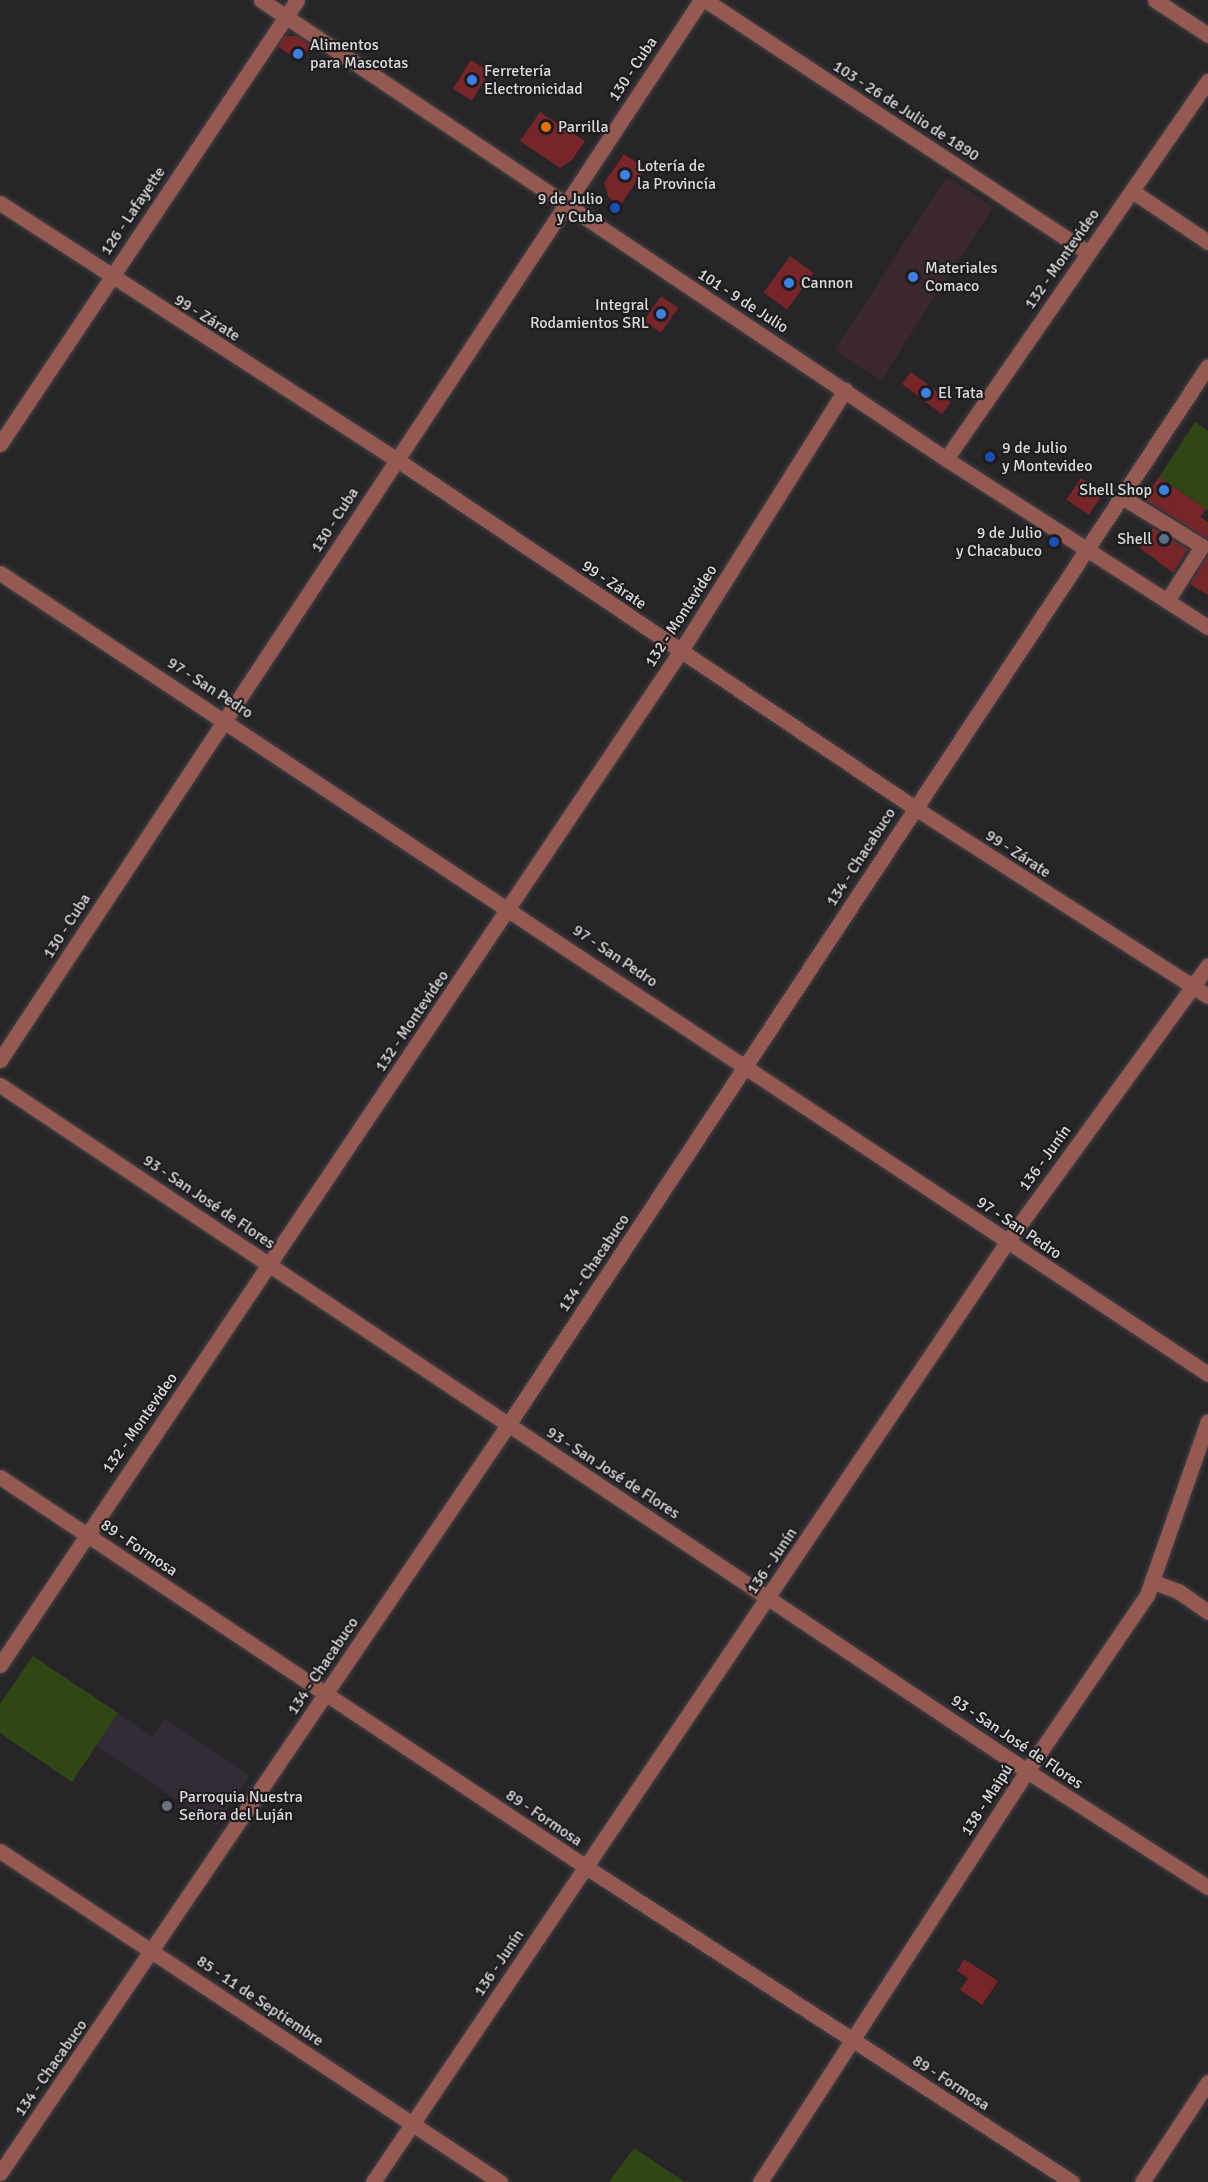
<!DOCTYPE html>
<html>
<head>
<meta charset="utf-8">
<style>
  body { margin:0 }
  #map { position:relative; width:1208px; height:2182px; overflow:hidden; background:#282529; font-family:Signika,sans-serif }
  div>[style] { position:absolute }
  .commercial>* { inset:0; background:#3b282d; transform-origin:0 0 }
  .built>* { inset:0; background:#332c36 }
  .green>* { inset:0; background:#314615 }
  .building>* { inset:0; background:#762529; transform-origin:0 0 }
  .roads { filter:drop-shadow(0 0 2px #454246) drop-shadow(0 0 2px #454246) }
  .minor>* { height:15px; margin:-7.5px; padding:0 7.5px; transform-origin:7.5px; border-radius:7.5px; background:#945a52 }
  .dots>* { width:16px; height:16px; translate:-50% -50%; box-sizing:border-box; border:3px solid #1f1c20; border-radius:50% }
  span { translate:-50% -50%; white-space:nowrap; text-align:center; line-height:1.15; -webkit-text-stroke:4.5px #1f1c20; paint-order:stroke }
  .poi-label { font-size:16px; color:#dbd9dc }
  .left { translate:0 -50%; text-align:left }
  .right { translate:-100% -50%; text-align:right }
  .street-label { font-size:16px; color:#dbd9dc }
</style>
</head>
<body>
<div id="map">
  <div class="commercial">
    <i style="left:947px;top:177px;width:55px;height:206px;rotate:33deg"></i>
  </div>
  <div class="built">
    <i style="clip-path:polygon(118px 1713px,153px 1737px,165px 1719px,250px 1775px,216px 1826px,96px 1746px)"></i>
  </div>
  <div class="green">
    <i style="clip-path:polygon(1195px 422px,1208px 431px,1208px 510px,1159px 477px)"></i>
    <i style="clip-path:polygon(33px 1656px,118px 1713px,72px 1782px,0 1733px,0 1704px)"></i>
    <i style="clip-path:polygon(634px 2148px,668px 2171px,685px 2182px,609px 2182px)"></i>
  </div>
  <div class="building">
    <i style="clip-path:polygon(284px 36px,297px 36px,311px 45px,301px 61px,278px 47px)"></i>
    <i style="left:471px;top:60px;width:22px;height:34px;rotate:32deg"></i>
    <i style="clip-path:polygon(540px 112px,585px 141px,572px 160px,560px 168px,520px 141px)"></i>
    <i style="clip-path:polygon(624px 154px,645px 168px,620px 206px,609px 198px,604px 183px)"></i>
    <i style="left:790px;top:256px;width:29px;height:45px;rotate:36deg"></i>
    <i style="left:661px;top:296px;width:21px;height:30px;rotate:35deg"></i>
    <i style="left:911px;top:372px;width:50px;height:15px;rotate:37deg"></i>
    <i style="clip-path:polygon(1159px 477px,1206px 509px,1200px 517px,1208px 522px,1208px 539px,1144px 499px)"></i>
    <i style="left:1081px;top:478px;width:27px;height:26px;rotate:34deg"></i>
    <i style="clip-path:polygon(1153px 528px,1188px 549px,1173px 573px,1140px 548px)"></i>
    <i style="clip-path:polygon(1208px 555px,1208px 595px,1190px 584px)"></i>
    <i style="clip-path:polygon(964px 1959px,998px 1981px,982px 2005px,960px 1990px,968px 1978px,957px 1971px)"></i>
  </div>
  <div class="roads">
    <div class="minor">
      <i style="left:261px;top:0;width:825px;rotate:33.82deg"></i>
      <i style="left:946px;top:459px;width:311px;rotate:32.7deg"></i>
      <i style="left:705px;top:0;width:459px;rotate:33.4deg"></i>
      <i style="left:1155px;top:0;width:64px;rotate:33.4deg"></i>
      <i style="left:1132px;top:191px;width:92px;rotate:33.9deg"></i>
      <i style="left:0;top:203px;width:472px;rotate:32.9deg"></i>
      <i style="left:396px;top:459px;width:625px;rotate:33.92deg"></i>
      <i style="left:915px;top:808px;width:348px;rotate:32.7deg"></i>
      <i style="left:0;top:444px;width:534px;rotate:-56.22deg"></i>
      <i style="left:946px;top:459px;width:460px;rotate:-55.3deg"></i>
      <i style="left:1122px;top:497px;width:94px;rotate:31.5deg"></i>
      <i style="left:1202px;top:546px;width:65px;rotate:122.5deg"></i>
      <i style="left:0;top:573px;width:1449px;rotate:33.55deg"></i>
      <i style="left:0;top:1060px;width:1271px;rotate:-56.52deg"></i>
      <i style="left:0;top:1085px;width:1235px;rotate:33.74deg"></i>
      <i style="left:1027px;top:1771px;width:215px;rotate:32.7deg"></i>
      <i style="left:0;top:1477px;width:704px;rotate:33.64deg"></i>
      <i style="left:586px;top:1867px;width:579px;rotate:32.95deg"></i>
      <i style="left:1154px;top:1582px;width:26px;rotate:21deg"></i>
      <i style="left:1178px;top:1591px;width:37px;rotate:35deg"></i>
      <i style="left:0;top:1665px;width:1220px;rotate:-56.13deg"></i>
      <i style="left:680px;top:652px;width:310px;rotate:-57.8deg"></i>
      <i style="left:0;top:1851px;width:600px;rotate:33.5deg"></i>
      <i style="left:0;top:2173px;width:904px;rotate:-55.82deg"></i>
      <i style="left:508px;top:1425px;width:1269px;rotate:-56.54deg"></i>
      <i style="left:373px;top:2182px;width:1134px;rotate:-56deg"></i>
      <i style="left:1007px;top:1242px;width:342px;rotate:-54deg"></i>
      <i style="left:760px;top:2182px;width:490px;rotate:-57deg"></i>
      <i style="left:1027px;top:1771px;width:213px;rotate:-55.7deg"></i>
      <i style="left:1147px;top:1595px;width:184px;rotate:-70.7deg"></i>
      <i style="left:1142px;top:2182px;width:120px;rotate:-56.6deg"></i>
    </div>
  </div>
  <div class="dots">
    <i style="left:298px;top:54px;background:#3f7fe0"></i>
    <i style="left:472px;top:80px;background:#3f7fe0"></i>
    <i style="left:546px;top:127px;background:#e8710a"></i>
    <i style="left:625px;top:175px;background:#3f7fe0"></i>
    <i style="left:615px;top:208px;background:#1a4fb4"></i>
    <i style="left:913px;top:277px;background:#3f7fe0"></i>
    <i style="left:789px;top:283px;background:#3f7fe0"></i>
    <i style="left:661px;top:314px;background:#3f7fe0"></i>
    <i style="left:926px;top:393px;background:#3f7fe0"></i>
    <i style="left:990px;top:457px;background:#1a4fb4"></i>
    <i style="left:1164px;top:490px;background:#3f7fe0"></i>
    <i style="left:1164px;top:539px;background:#5c6f8a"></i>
    <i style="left:1054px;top:542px;background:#1a4fb4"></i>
    <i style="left:167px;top:1806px;background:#6b7280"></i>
  </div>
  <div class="poi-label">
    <span class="left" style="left:310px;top:54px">Alimentos<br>para Mascotas</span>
    <span class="left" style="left:484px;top:80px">Ferretería<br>Electronicidad</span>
    <span class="left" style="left:558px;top:127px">Parrilla</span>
    <span class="left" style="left:637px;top:175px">Lotería de<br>la Provincía</span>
    <span class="right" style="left:603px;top:208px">9 de Julio<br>y Cuba</span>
    <span class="left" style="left:925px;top:277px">Materiales<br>Comaco</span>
    <span class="left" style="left:801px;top:283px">Cannon</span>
    <span class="right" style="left:649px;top:314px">Integral<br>Rodamientos SRL</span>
    <span class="left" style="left:938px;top:393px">El Tata</span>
    <span class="left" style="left:1002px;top:457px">9 de Julio<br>y Montevideo</span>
    <span class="right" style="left:1152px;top:490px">Shell Shop</span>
    <span class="right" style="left:1042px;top:542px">9 de Julio<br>y Chacabuco</span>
    <span class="right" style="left:1152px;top:539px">Shell</span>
    <span class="left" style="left:179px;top:1806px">Parroquia Nuestra<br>Señora del Luján</span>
  </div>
  <div class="street-label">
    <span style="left:633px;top:69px;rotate:-56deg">130 - Cuba</span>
    <span style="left:906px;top:111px;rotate:33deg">103 - 26 de Julio de 1890</span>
    <span style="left:133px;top:211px;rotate:-56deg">126 - Lafayette</span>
    <span style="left:1062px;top:259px;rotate:-55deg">132 - Montevideo</span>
    <span style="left:743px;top:301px;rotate:33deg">101 - 9 de Julio</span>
    <span style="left:207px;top:318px;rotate:32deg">99 - Zárate</span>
    <span style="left:335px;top:520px;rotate:-57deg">130 - Cuba</span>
    <span style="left:614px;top:585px;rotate:34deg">99 - Zárate</span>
    <span style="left:681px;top:616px;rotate:-57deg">132 - Montevideo</span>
    <span style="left:210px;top:688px;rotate:33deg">97 - San Pedro</span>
    <span style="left:1018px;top:854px;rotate:33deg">99 - Zárate</span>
    <span style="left:861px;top:857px;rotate:-57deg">134 - Chacabuco</span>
    <span style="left:67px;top:926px;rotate:-57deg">130 - Cuba</span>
    <span style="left:615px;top:956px;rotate:34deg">97 - San Pedro</span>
    <span style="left:412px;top:1021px;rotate:-56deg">132 - Montevideo</span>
    <span style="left:1045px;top:1158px;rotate:-54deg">136 - Junín</span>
    <span style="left:209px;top:1202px;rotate:34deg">93 - San José de Flores</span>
    <span style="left:1019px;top:1228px;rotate:34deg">97 - San Pedro</span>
    <span style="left:594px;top:1263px;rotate:-56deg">134 - Chacabuco</span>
    <span style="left:140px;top:1423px;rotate:-55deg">132 - Montevideo</span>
    <span style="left:613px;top:1473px;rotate:33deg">93 - San José de Flores</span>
    <span style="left:139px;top:1548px;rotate:34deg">89 - Formosa</span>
    <span style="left:772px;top:1561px;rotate:-56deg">136 - Junín</span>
    <span style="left:323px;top:1666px;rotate:-56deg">134 - Chacabuco</span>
    <span style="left:1017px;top:1742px;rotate:34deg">93 - San José de Flores</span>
    <span style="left:987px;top:1800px;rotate:-57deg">138 - Maipú</span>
    <span style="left:544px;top:1818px;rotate:34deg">89 - Formosa</span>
    <span style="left:499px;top:1963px;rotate:-56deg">136 - Junín</span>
    <span style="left:260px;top:2001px;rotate:34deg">85 - 11 de Septiembre</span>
    <span style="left:51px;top:2068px;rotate:-55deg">134 - Chacabuco</span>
    <span style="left:951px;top:2083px;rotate:33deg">89 - Formosa</span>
  </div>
</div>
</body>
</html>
